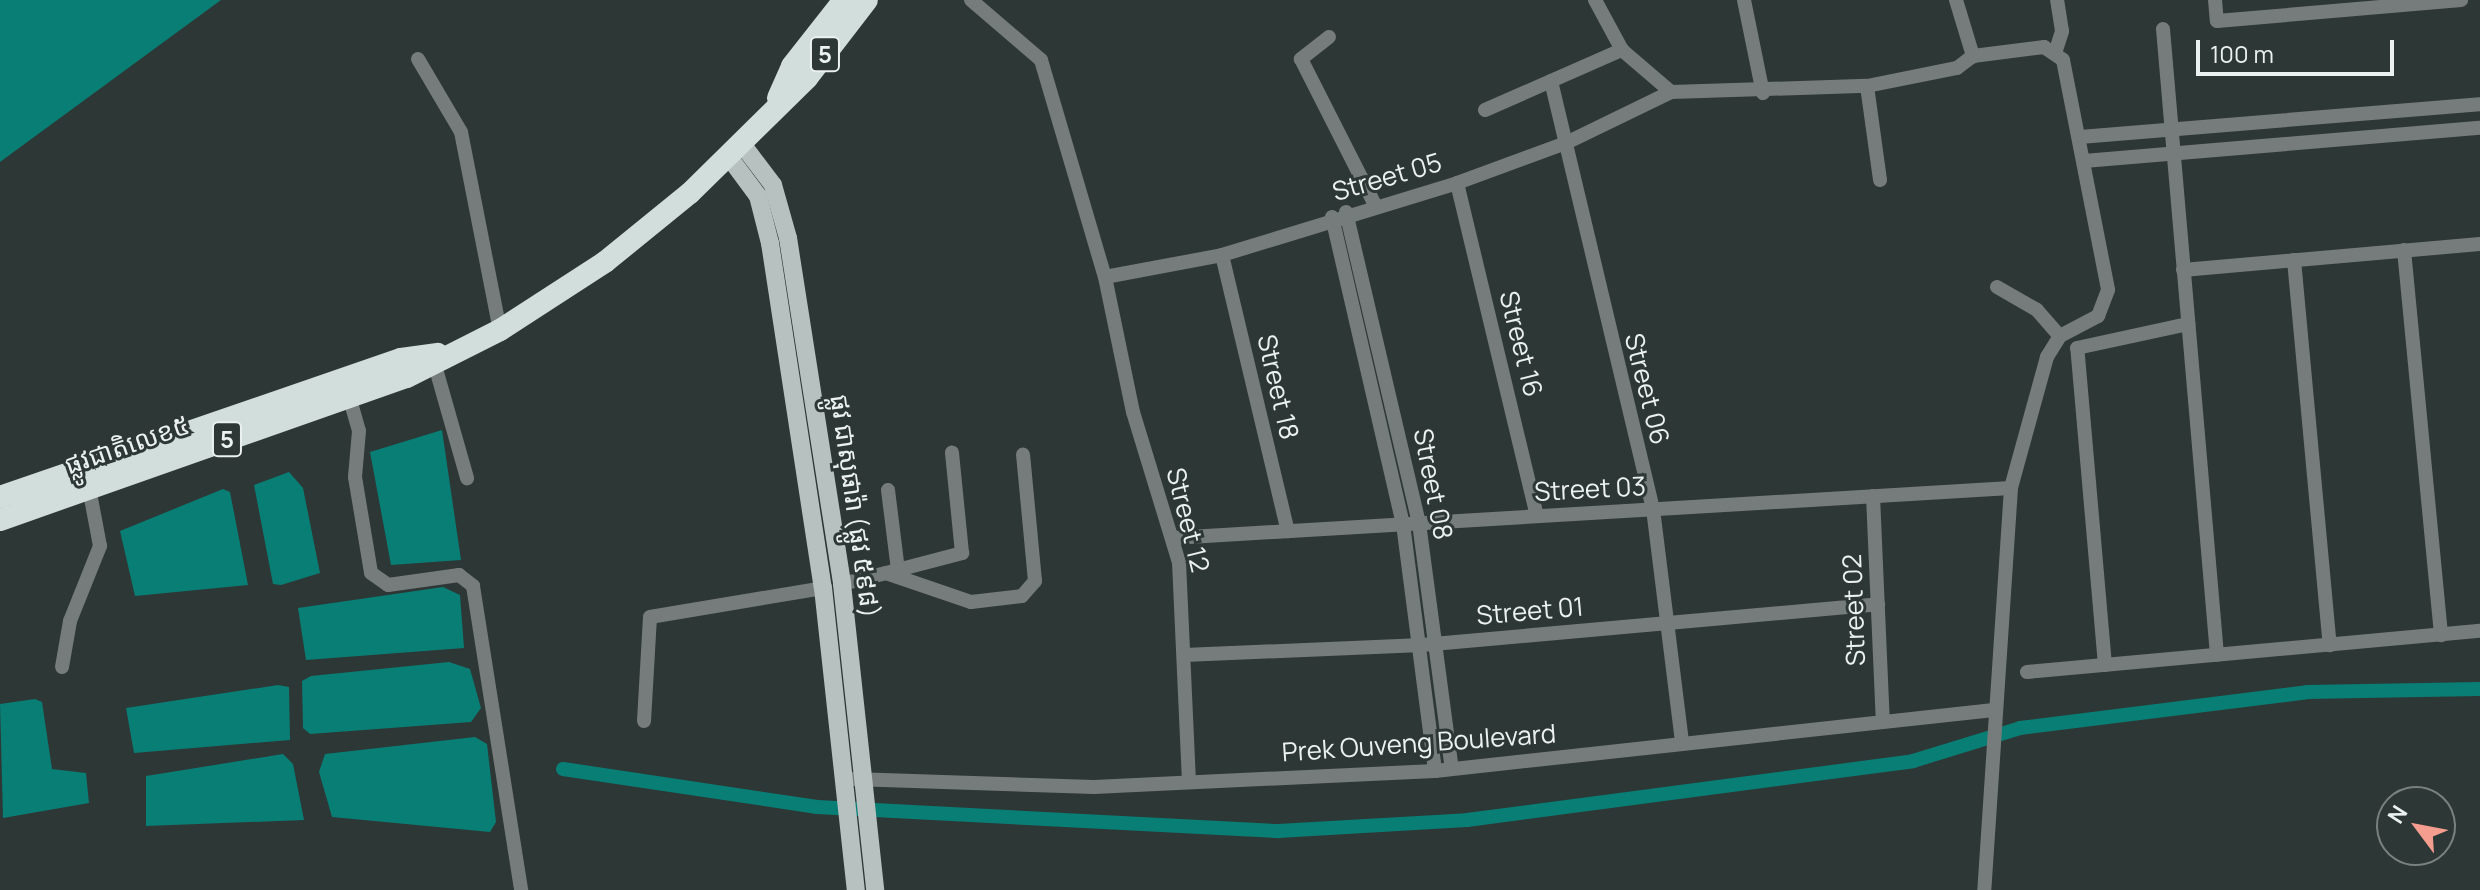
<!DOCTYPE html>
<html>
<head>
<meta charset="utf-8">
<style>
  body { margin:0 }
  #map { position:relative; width:2480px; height:890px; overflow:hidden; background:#2d3736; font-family:Manrope,"Noto Sans Khmer",sans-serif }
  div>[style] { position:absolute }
  .water>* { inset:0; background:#097e75 }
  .canal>* { height:14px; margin:-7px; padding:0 7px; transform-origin:7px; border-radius:7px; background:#097e75 }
  .minor>* { height:14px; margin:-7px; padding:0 7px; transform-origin:7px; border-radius:7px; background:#767c7b }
  .major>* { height:18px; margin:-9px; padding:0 9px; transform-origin:9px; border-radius:9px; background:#b7c2c0 }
  .highway>* { height:22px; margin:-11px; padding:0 11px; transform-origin:11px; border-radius:11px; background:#d1dedc }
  span { translate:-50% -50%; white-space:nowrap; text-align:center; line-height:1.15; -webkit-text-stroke:6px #2d3736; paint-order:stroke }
  .shield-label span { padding:2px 6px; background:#2d3736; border:2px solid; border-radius:6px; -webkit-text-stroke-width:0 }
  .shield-label { font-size:24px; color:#ebf1f0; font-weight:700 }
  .street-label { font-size:26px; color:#ebf1f0 }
  .north { position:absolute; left:2376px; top:786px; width:80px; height:80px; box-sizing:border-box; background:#2d3736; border:2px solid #798180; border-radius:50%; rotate:302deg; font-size:22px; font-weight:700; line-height:32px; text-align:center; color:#ebf1f0 }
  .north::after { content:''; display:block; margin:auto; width:28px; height:36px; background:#f59d8e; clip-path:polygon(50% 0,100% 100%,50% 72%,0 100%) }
  .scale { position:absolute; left:2196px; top:40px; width:198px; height:36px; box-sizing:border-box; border:4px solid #ebf1f0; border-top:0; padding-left:10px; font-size:24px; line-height:28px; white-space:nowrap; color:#ebf1f0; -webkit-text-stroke:6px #2d3736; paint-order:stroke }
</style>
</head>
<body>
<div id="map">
  <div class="water">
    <i style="clip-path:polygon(0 0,221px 0,0 162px)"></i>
    <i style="clip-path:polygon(442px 430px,461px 560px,391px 565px,370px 452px)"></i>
    <i style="clip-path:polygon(289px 472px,303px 488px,320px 573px,281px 585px,273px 584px,254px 485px)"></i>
    <i style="clip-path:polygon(223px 489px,230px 492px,248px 585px,135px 596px,120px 531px)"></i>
    <i style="clip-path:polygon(443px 587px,460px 595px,464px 648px,306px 660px,298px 608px)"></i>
    <i style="clip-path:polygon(449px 662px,470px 669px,481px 708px,471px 722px,310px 734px,303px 728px,302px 681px,311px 676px)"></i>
    <i style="clip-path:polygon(278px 685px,289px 687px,290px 740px,134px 753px,126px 708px)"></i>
    <i style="clip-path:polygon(35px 699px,42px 702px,52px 769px,86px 773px,89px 803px,3px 818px,0 704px)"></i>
    <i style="clip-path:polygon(475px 737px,487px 744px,496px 822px,490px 832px,332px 817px,319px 772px,325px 754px)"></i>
    <i style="clip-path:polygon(283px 754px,293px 764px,304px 820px,146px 826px,146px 776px)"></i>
  </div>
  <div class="canal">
    <i style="left:563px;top:769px;width:257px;rotate:8.5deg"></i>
    <i style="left:817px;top:807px;width:462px;rotate:3deg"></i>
    <i style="left:1278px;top:831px;width:189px;rotate:-3.3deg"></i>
    <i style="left:1467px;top:820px;width:450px;rotate:-7.5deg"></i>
    <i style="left:1913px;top:761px;width:112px;rotate:-17.1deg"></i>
    <i style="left:2020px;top:728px;width:289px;rotate:-7.1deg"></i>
    <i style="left:2307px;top:692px;width:173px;rotate:-1deg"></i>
  </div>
  <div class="minor">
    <i style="left:971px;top:0;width:92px;rotate:40.6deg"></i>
    <i style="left:1041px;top:60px;width:226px;rotate:73.6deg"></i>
    <i style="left:1105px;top:277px;width:138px;rotate:78.3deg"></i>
    <i style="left:1133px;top:412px;width:157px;rotate:73deg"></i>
    <i style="left:1179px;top:562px;width:219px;rotate:87.4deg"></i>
    <i style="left:1595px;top:0;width:57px;rotate:61.6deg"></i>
    <i style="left:1622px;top:50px;width:65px;rotate:40.6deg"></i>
    <i style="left:1671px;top:92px;width:196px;rotate:-1.8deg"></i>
    <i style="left:1867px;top:86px;width:92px;rotate:-11.3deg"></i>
    <i style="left:1957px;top:68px;width:20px;rotate:-37deg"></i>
    <i style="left:1744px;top:0;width:95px;rotate:78.5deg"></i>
    <i style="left:1956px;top:0;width:59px;rotate:73.1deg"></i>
    <i style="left:1973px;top:56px;width:72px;rotate:-7.2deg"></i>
    <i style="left:2044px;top:47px;width:23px;rotate:34deg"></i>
    <i style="left:2063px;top:60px;width:234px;rotate:78.9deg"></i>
    <i style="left:2108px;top:290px;width:28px;rotate:111deg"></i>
    <i style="left:2098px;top:316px;width:43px;rotate:152.2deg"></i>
    <i style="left:2060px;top:336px;width:25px;rotate:122deg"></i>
    <i style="left:2047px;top:357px;width:136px;rotate:105.4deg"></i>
    <i style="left:2011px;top:488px;width:403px;rotate:93.8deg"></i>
    <i style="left:2215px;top:0;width:21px;rotate:85deg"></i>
    <i style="left:2217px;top:21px;width:245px;rotate:-4.9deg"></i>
    <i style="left:2163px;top:29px;width:628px;rotate:85.07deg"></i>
    <i style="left:1329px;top:37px;width:36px;rotate:142deg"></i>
    <i style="left:1301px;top:59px;width:164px;rotate:63.1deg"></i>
    <i style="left:2056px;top:50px;width:20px;rotate:-72deg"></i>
    <i style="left:2062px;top:31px;width:31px;rotate:-99deg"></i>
    <i style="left:418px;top:59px;width:85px;rotate:59.5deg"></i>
    <i style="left:461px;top:132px;width:202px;rotate:78.9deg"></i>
    <i style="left:1551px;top:81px;width:440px;rotate:76.6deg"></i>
    <i style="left:1653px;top:509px;width:236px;rotate:82.9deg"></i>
    <i style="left:1867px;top:86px;width:95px;rotate:82.1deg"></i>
    <i style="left:1485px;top:110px;width:150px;rotate:-23.7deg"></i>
    <i style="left:2080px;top:137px;width:401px;rotate:-4.7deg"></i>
    <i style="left:2084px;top:161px;width:397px;rotate:-4.8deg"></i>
    <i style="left:1457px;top:183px;width:342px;rotate:76.5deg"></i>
    <i style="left:1346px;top:212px;width:319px;rotate:76.8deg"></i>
    <i style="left:1419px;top:523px;width:248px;rotate:82.4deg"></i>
    <i style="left:1332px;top:217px;width:315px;rotate:77deg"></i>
    <i style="left:1403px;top:524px;width:249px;rotate:82.6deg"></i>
    <i style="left:2404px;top:250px;width:387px;rotate:84.5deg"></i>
    <i style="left:1222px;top:255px;width:284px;rotate:76.6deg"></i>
    <i style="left:2294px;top:260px;width:387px;rotate:84.7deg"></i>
    <i style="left:2183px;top:270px;width:298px;rotate:-5deg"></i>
    <i style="left:1105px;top:277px;width:119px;rotate:-10.6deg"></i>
    <i style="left:1222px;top:255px;width:246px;rotate:-17deg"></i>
    <i style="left:1457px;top:183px;width:116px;rotate:-20.2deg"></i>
    <i style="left:1566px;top:143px;width:117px;rotate:-25.9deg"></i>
    <i style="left:1997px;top:287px;width:46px;rotate:29.9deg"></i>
    <i style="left:2037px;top:310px;width:35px;rotate:49deg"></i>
    <i style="left:434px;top:362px;width:121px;rotate:74.1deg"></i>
    <i style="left:349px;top:396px;width:36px;rotate:74deg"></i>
    <i style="left:359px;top:431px;width:46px;rotate:95deg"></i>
    <i style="left:355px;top:477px;width:97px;rotate:80.5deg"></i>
    <i style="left:371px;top:573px;width:21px;rotate:35deg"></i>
    <i style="left:388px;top:585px;width:72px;rotate:-8deg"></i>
    <i style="left:459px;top:575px;width:18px;rotate:38deg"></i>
    <i style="left:473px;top:586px;width:308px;rotate:81deg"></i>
    <i style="left:888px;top:490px;width:81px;rotate:82.9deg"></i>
    <i style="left:1873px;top:496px;width:225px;rotate:87.5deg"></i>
    <i style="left:1173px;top:538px;width:839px;rotate:-3.41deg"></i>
    <i style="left:886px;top:573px;width:79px;rotate:-14.7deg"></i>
    <i style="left:962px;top:553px;width:101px;rotate:-95.7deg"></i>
    <i style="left:842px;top:584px;width:45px;rotate:-14deg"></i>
    <i style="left:886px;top:573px;width:90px;rotate:18.8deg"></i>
    <i style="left:971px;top:602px;width:51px;rotate:-6.7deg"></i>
    <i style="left:1022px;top:596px;width:20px;rotate:-49deg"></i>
    <i style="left:1035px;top:581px;width:127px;rotate:-95.4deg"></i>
    <i style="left:1184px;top:655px;width:238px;rotate:-2.4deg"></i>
    <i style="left:1422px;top:645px;width:458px;rotate:-5.1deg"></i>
    <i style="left:2105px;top:665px;width:318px;rotate:-95deg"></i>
    <i style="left:2077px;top:348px;width:114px;rotate:-12.2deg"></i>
    <i style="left:62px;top:667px;width:47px;rotate:-80.1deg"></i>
    <i style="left:70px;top:621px;width:81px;rotate:-68.2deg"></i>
    <i style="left:100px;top:546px;width:59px;rotate:-100.7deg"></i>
    <i style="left:2027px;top:672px;width:455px;rotate:-5.2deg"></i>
    <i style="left:644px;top:721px;width:104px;rotate:-86.7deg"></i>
    <i style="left:650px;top:617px;width:175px;rotate:-9.5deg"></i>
    <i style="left:853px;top:779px;width:241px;rotate:1.9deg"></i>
    <i style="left:1094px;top:787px;width:341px;rotate:-2.7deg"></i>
    <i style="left:1435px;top:771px;width:562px;rotate:-6.23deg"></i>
  </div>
  <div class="major">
    <i style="left:742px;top:144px;width:51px;rotate:52.9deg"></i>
    <i style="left:773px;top:185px;width:55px;rotate:74.2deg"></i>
    <i style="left:788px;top:238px;width:350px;rotate:81.1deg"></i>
    <i style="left:842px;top:584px;width:308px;rotate:83.8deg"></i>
    <i style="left:729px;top:157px;width:49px;rotate:53.4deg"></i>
    <i style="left:758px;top:196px;width:49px;rotate:75.7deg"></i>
    <i style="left:770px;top:243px;width:349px;rotate:81.3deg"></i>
    <i style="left:823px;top:588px;width:304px;rotate:83.8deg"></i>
  </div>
  <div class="highway">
    <i style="left:778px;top:98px;width:35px;rotate:-66deg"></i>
    <i style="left:792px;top:66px;width:84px;rotate:-51.8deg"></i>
    <i style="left:0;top:497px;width:424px;rotate:-19deg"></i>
    <i style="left:401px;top:359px;width:37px;rotate:-8deg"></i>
    <i style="left:0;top:520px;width:431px;rotate:-19.4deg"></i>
    <i style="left:407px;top:377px;width:104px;rotate:-26.8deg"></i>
    <i style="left:500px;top:330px;width:125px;rotate:-32.9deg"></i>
    <i style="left:605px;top:262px;width:109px;rotate:-39.1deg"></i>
    <i style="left:690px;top:193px;width:164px;rotate:-44.5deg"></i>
    <i style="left:807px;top:78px;width:98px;rotate:-52.4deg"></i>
  </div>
  <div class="shield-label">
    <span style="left:825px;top:54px">5</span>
    <span style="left:227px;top:439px">5</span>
  </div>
  <div class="street-label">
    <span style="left:1387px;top:177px;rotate:-16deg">Street 05</span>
    <span style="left:1521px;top:344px;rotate:76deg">Street 16</span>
    <span style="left:1278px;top:387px;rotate:77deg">Street 18</span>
    <span style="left:1647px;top:389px;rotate:76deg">Street 06</span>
    <span style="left:127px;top:445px;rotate:-19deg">ផ្លូវជាតិលេខ៥</span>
    <span style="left:1433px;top:484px;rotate:79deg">Street 08</span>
    <span style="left:1590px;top:489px;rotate:-3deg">Street 03</span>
    <span style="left:855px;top:506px;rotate:82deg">ផ្លូវ ជាសុផារ៉ា (ផ្លូវ ៥៩៨)</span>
    <span style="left:1188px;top:520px;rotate:76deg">Street 12</span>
    <span style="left:1854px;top:610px;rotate:-92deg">Street 02</span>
    <span style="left:1530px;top:611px;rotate:-5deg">Street 01</span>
    <span style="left:1419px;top:743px;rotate:-4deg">Prek Ouveng Boulevard</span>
  </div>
  <div class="north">N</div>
  <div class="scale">100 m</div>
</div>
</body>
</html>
